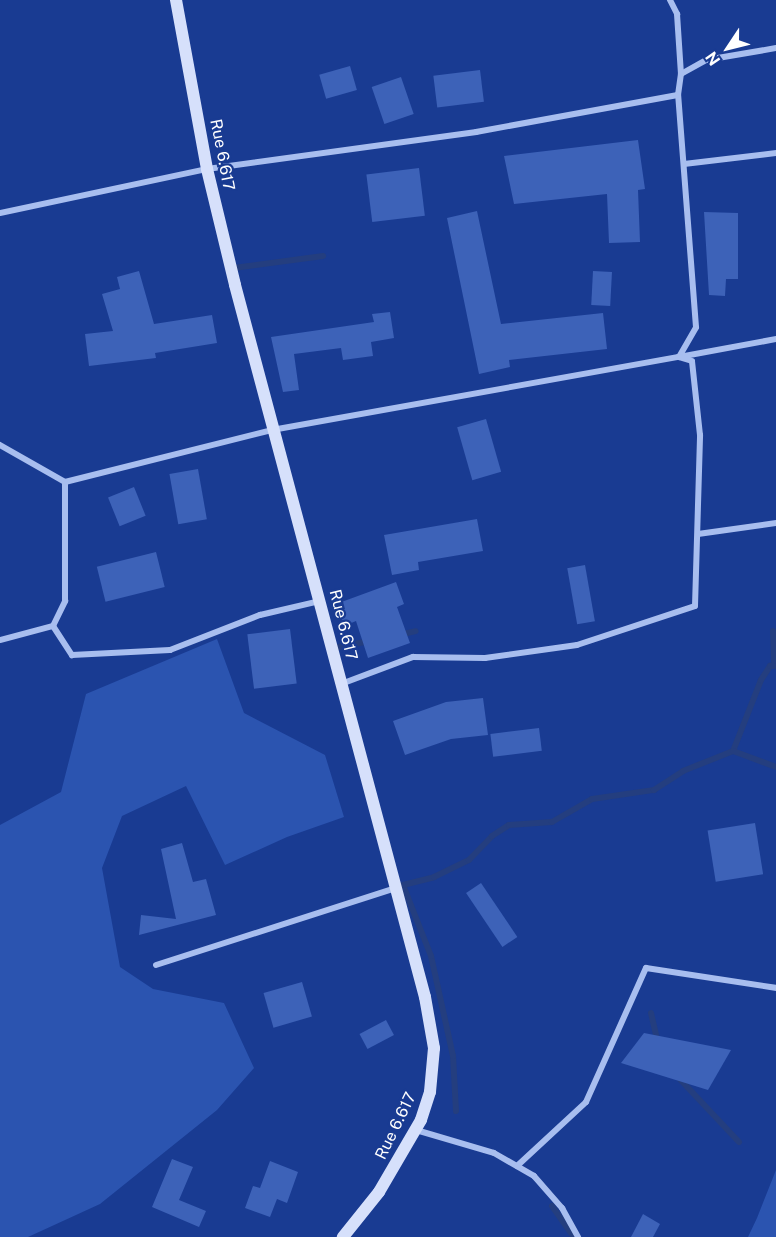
<!DOCTYPE html>
<html>
<head>
<meta charset="utf-8">
<style>
  body { margin:0 }
  #map { position:relative; width:776px; height:1237px; overflow:hidden; background:#193b92; font-family:"Public Sans",sans-serif }
  div>[style] { position:absolute }
  .green>* { inset:0; background:#2b54b0 }
  .stream>* { height:6px; margin:-3px; padding:0 3px; transform-origin:3px; border-radius:3px; background:#243e7f }
  .building>* { inset:0; background:#3d62b8; transform-origin:0 0 }
  .street>* { height:6px; margin:-3px; padding:0 3px; transform-origin:3px; border-radius:3px; background:#a8beef }
  .secondary>* { height:12px; margin:-6px; padding:0 6px; transform-origin:6px; border-radius:6px; background:#d6e0fb }
  span { translate:-50% -50%; white-space:nowrap; text-align:center; line-height:1.15; -webkit-text-stroke:4.5px #193b92; paint-order:stroke }
  .street-label { font-size:16px; color:#fff }
  .north { position:absolute; left:698px; top:18px; width:60px; height:60px; -webkit-text-stroke:4px #193b92; paint-order:stroke; rotate:235deg; font-size:16px; font-weight:700; line-height:24px; text-align:center; color:#fff }
  .north::after { content:''; display:block; margin:auto; width:21px; height:27px; background:#fff; clip-path:polygon(50% 0,100% 100%,50% 72%,0 100%) }
</style>
</head>
<body>
<div id="map">
  <div class="green">
    <i style="clip-path:polygon(217px 639px,244px 713px,325px 755px,344px 817px,287px 837px,225px 865px,186px 786px,122px 816px,102px 868px,120px 967px,153px 989px,224px 1003px,254px 1068px,217px 1110px,100px 1204px,28px 1237px,0 1237px,0 825px,61px 792px,86px 694px)"></i>
    <i style="clip-path:polygon(776px 1170px,776px 1237px,748px 1237px,757px 1218px)"></i>
  </div>
  <div class="stream">
    <i style="left:234px;top:268px;width:90px;rotate:-7.7deg"></i>
    <i style="left:773px;top:631px;width:35px;rotate:88deg"></i>
    <i style="left:399px;top:635px;width:17px;rotate:-13deg"></i>
    <i style="left:334px;top:648px;width:38px;rotate:-11deg"></i>
    <i style="left:733px;top:751px;width:76px;rotate:-68.5deg"></i>
    <i style="left:761px;top:680px;width:17px;rotate:-57deg"></i>
    <i style="left:770px;top:666px;width:4px"></i>
    <i style="left:651px;top:1013px;width:31px;rotate:77deg"></i>
    <i style="left:676px;top:1075px;width:92px;rotate:46.8deg"></i>
    <i style="left:456px;top:1111px;width:55px;rotate:-93.1deg"></i>
    <i style="left:453px;top:1056px;width:102px;rotate:-102.4deg"></i>
    <i style="left:431px;top:956px;width:76px;rotate:-111.5deg"></i>
    <i style="left:403px;top:885px;width:32px;rotate:-14deg"></i>
    <i style="left:434px;top:877px;width:39px;rotate:-26deg"></i>
    <i style="left:469px;top:860px;width:33px;rotate:-46deg"></i>
    <i style="left:492px;top:836px;width:20px;rotate:-33deg"></i>
    <i style="left:509px;top:825px;width:43px;rotate:-4deg"></i>
    <i style="left:552px;top:822px;width:46px;rotate:-29.9deg"></i>
    <i style="left:592px;top:799px;width:63px;rotate:-8.3deg"></i>
    <i style="left:654px;top:790px;width:35px;rotate:-33deg"></i>
    <i style="left:683px;top:771px;width:54px;rotate:-21.8deg"></i>
    <i style="left:733px;top:751px;width:46px;rotate:20.4deg"></i>
    <i style="left:552px;top:1206px;width:38px;rotate:55deg"></i>
  </div>
  <div class="building">
    <i style="left:350px;top:66px;width:25px;height:32px;rotate:74deg"></i>
    <i style="left:480px;top:70px;width:32px;height:47px;rotate:83deg"></i>
    <i style="left:401px;top:77px;width:39px;height:31px;rotate:71deg"></i>
    <i style="clip-path:polygon(638px 140px,645px 189px,638px 190px,640px 242px,609px 243px,607px 194px,514px 204px,504px 156px)"></i>
    <i style="left:419px;top:168px;width:48px;height:53px;rotate:83deg"></i>
    <i style="clip-path:polygon(477px 211px,501px 324px,603px 313px,607px 349px,509px 360px,510px 367px,479px 374px,447px 218px)"></i>
    <i style="clip-path:polygon(704px 212px,738px 213px,738px 279px,726px 279px,725px 296px,709px 295px)"></i>
    <i style="clip-path:polygon(139px 271px,154px 324px,212px 315px,217px 343px,155px 353px,156px 358px,89px 366px,85px 334px,113px 331px,102px 294px,120px 289px,117px 277px)"></i>
    <i style="left:593px;top:271px;width:19px;height:34px;rotate:3deg"></i>
    <i style="clip-path:polygon(390px 312px,394px 338px,371px 342px,373px 356px,343px 360px,341px 348px,294px 354px,299px 390px,283px 392px,271px 337px,374px 322px,372px 314px)"></i>
    <i style="left:486px;top:419px;width:55px;height:30px;rotate:74deg"></i>
    <i style="left:198px;top:469px;width:51px;height:29px;rotate:80deg"></i>
    <i style="left:134px;top:487px;width:31px;height:28px;rotate:68deg"></i>
    <i style="clip-path:polygon(477px 519px,483px 551px,418px 562px,419px 570px,392px 575px,384px 535px)"></i>
    <i style="left:156px;top:552px;width:36px;height:61px;rotate:76deg"></i>
    <i style="left:585px;top:565px;width:57px;height:18px;rotate:80deg"></i>
    <i style="clip-path:polygon(396px 582px,404px 604px,397px 607px,410px 643px,368px 658px,356px 621px,344px 626px,336px 604px)"></i>
    <i style="left:290px;top:629px;width:55px;height:43px;rotate:83deg"></i>
    <i style="clip-path:polygon(483px 698px,488px 735px,451px 739px,405px 755px,393px 721px,446px 702px)"></i>
    <i style="left:539px;top:728px;width:23px;height:49px;rotate:83deg"></i>
    <i style="left:755px;top:823px;width:52px;height:48px;rotate:81deg"></i>
    <i style="clip-path:polygon(182px 843px,193px 882px,206px 879px,216px 915px,139px 935px,141px 915px,176px 919px,161px 849px)"></i>
    <i style="left:481px;top:883px;width:65px;height:18px;rotate:56deg"></i>
    <i style="left:302px;top:982px;width:36px;height:40px;rotate:74deg"></i>
    <i style="left:386px;top:1020px;width:17px;height:30px;rotate:62deg"></i>
    <i style="clip-path:polygon(644px 1033px,731px 1050px,708px 1090px,621px 1063px)"></i>
    <i style="clip-path:polygon(172px 1159px,193px 1167px,179px 1200px,206px 1211px,199px 1227px,152px 1207px)"></i>
    <i style="clip-path:polygon(270px 1161px,298px 1172px,287px 1203px,277px 1199px,270px 1217px,245px 1208px,253px 1186px,260px 1188px)"></i>
    <i style="clip-path:polygon(643px 1214px,660px 1224px,653px 1237px,631px 1237px)"></i>
  </div>
  <div class="street">
    <i style="left:670px;top:0;width:16px;rotate:63deg"></i>
    <i style="left:677px;top:14px;width:60px;rotate:86.2deg"></i>
    <i style="left:684px;top:164px;width:93px;rotate:-6.8deg"></i>
    <i style="left:0;top:213px;width:212px;rotate:-12deg"></i>
    <i style="left:207px;top:169px;width:272px;rotate:-7.8deg"></i>
    <i style="left:476px;top:132px;width:205px;rotate:-10.4deg"></i>
    <i style="left:679px;top:357px;width:99px;rotate:-10.5deg"></i>
    <i style="left:0;top:445px;width:75px;rotate:29.6deg"></i>
    <i style="left:65px;top:482px;width:213px;rotate:-14.1deg"></i>
    <i style="left:272px;top:430px;width:413px;rotate:-10.2deg"></i>
    <i style="left:679px;top:357px;width:34px;rotate:-60deg"></i>
    <i style="left:696px;top:327px;width:233px;rotate:-94.4deg"></i>
    <i style="left:678px;top:95px;width:21px;rotate:-82deg"></i>
    <i style="left:681px;top:74px;width:29px;rotate:-29deg"></i>
    <i style="left:706px;top:60px;width:71px;rotate:-9.7deg"></i>
    <i style="left:698px;top:534px;width:79px;rotate:-8deg"></i>
    <i style="left:53px;top:626px;width:28px;rotate:-64deg"></i>
    <i style="left:65px;top:601px;width:119px;rotate:-90deg"></i>
    <i style="left:0;top:640px;width:55px;rotate:-14.8deg"></i>
    <i style="left:53px;top:626px;width:35px;rotate:57deg"></i>
    <i style="left:72px;top:655px;width:98px;rotate:-2.9deg"></i>
    <i style="left:170px;top:650px;width:97px;rotate:-21.3deg"></i>
    <i style="left:260px;top:615px;width:62px;rotate:-13.1deg"></i>
    <i style="left:341px;top:684px;width:77px;rotate:-20.6deg"></i>
    <i style="left:413px;top:657px;width:72px;rotate:0.8deg"></i>
    <i style="left:485px;top:658px;width:93px;rotate:-8deg"></i>
    <i style="left:577px;top:645px;width:124px;rotate:-18.3deg"></i>
    <i style="left:695px;top:606px;width:171px;rotate:-88.3deg"></i>
    <i style="left:700px;top:435px;width:74px;rotate:-96.2deg"></i>
    <i style="left:692px;top:361px;width:14px;rotate:-163deg"></i>
    <i style="left:156px;top:965px;width:249px;rotate:-17.8deg"></i>
    <i style="left:416px;top:1130px;width:81px;rotate:16.4deg"></i>
    <i style="left:494px;top:1153px;width:46px;rotate:29.9deg"></i>
    <i style="left:534px;top:1176px;width:43px;rotate:48.8deg"></i>
    <i style="left:562px;top:1208px;width:33px;rotate:61deg"></i>
    <i style="left:517px;top:1166px;width:94px;rotate:-42.8deg"></i>
    <i style="left:586px;top:1102px;width:147px;rotate:-65.9deg"></i>
    <i style="left:646px;top:968px;width:132px;rotate:8.7deg"></i>
  </div>
  <div class="secondary">
    <i style="left:176px;top:0;width:172px;rotate:79.6deg"></i>
    <i style="left:207px;top:169px;width:119px;rotate:76.4deg"></i>
    <i style="left:235px;top:285px;width:737px;rotate:75.06deg"></i>
    <i style="left:425px;top:997px;width:52px;rotate:80deg"></i>
    <i style="left:434px;top:1048px;width:44px;rotate:95.2deg"></i>
    <i style="left:430px;top:1092px;width:29px;rotate:108deg"></i>
    <i style="left:421px;top:1120px;width:83px;rotate:120.3deg"></i>
    <i style="left:379px;top:1192px;width:58px;rotate:128.7deg"></i>
  </div>
  <div class="street-label">
    <span style="left:222px;top:155px;rotate:79deg">Rue 6.617</span>
    <span style="left:343px;top:625px;rotate:76deg">Rue 6.617</span>
    <span style="left:396px;top:1126px;rotate:-64deg">Rue 6.617</span>
  </div>
  <div class="north">N</div>
</div>
</body>
</html>
